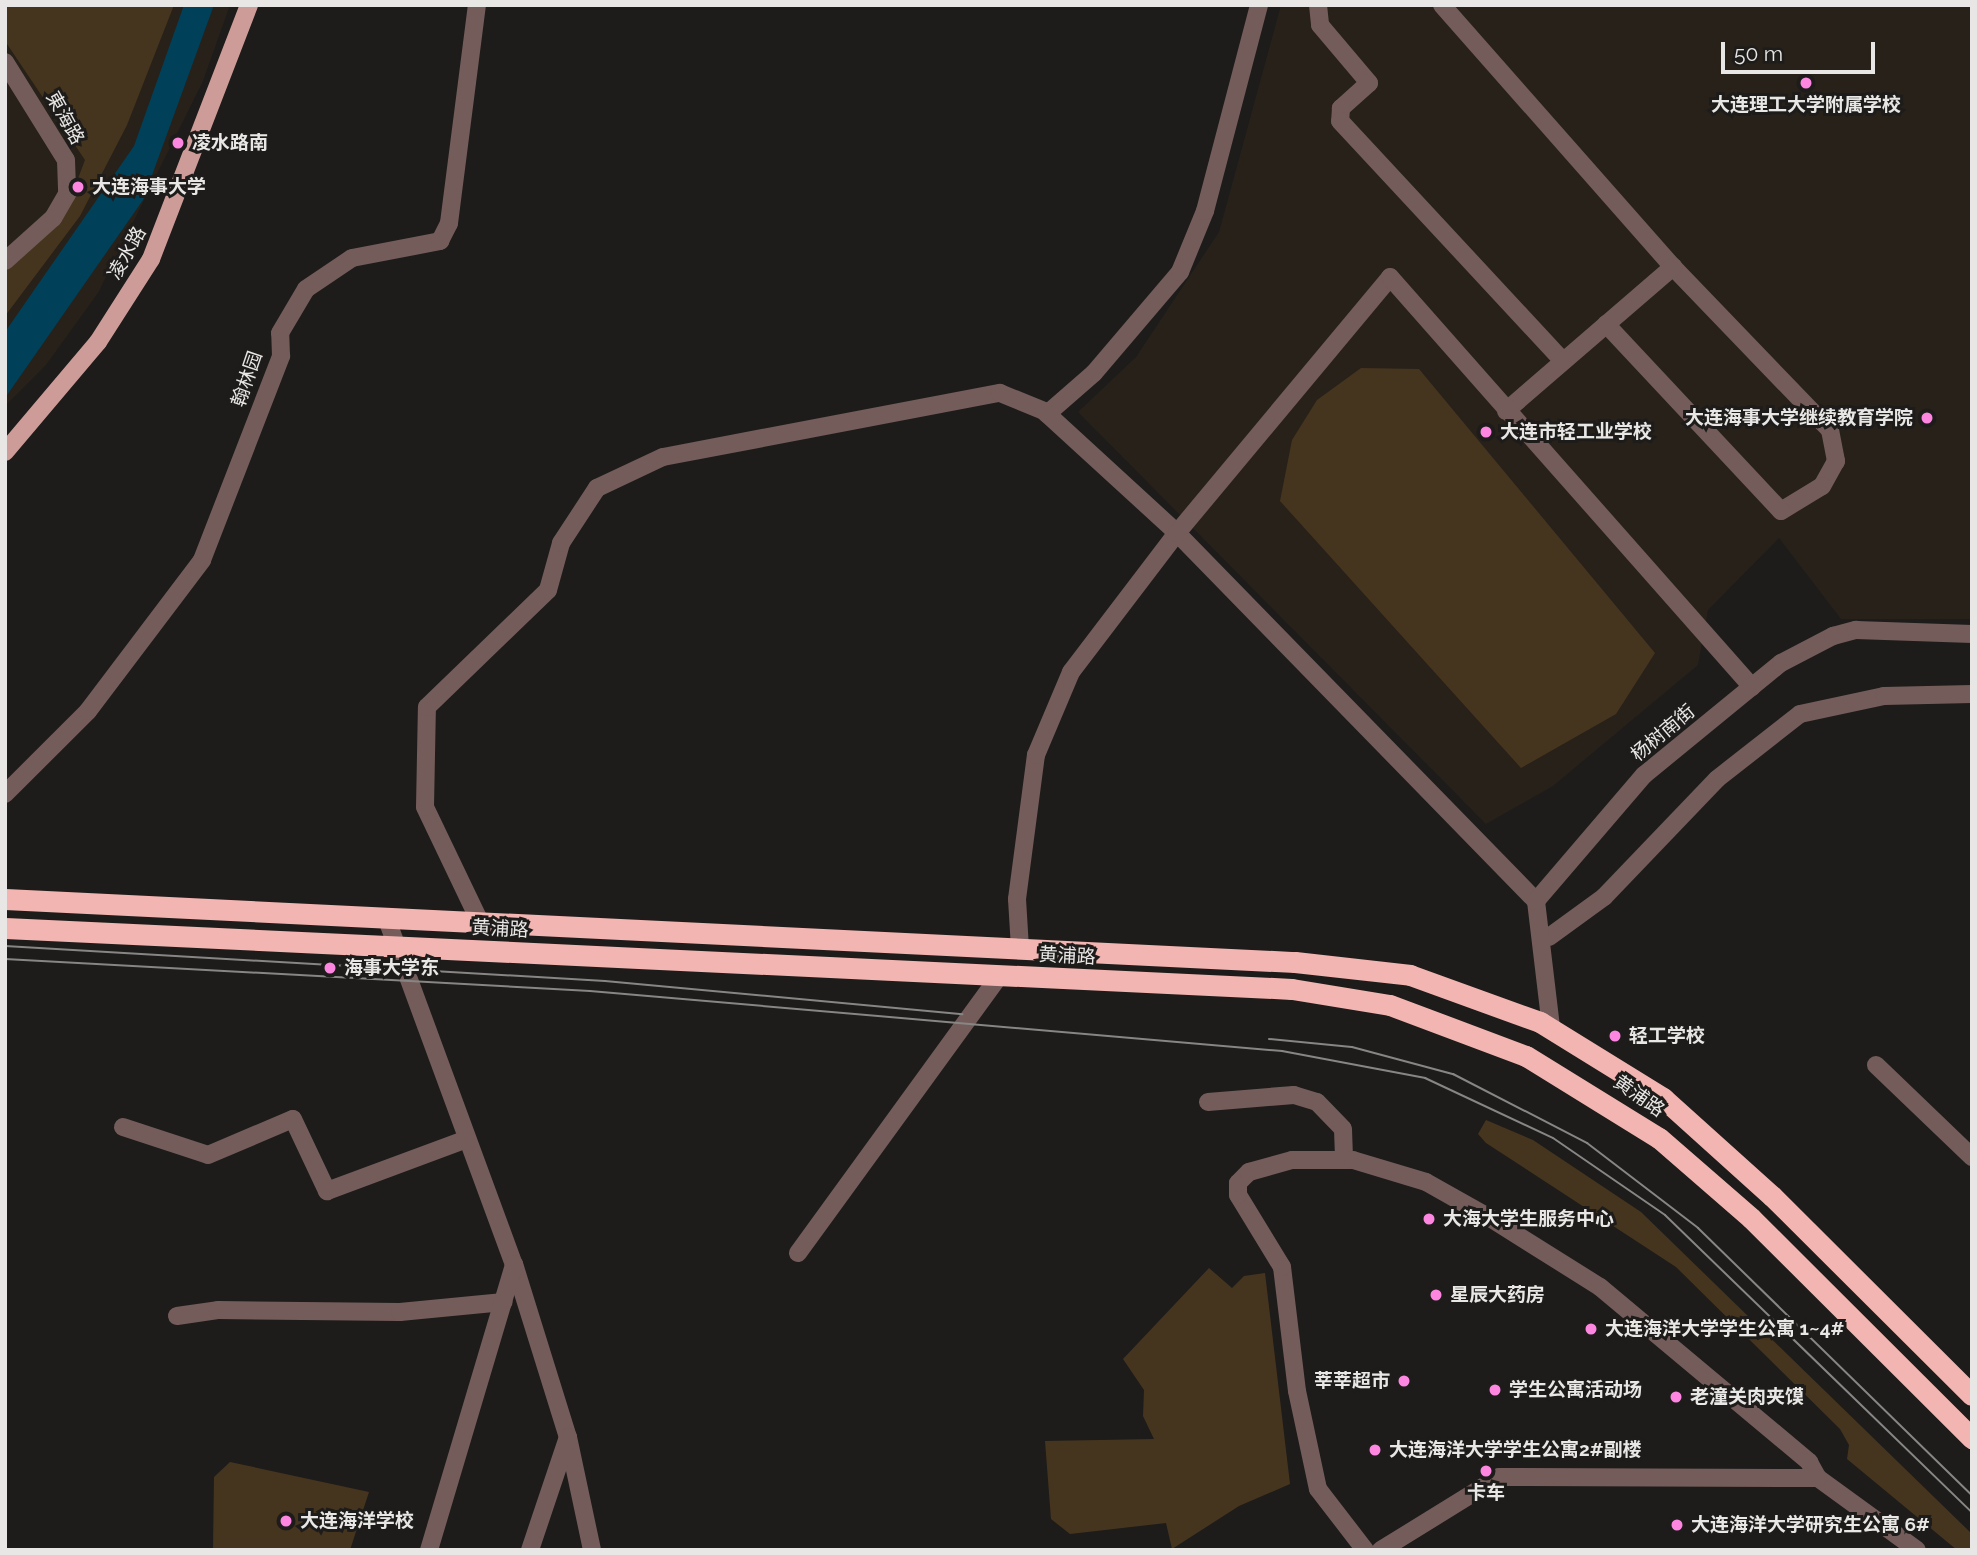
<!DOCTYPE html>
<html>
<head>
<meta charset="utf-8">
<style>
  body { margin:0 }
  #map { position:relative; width:1977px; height:1555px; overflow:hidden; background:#1d1c1a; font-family:Raleway,"Noto Sans SC",sans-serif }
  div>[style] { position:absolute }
  .built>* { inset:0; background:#27211a }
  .green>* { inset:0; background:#46351e }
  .water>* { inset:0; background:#004059 }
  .minor>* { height:18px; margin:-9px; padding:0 9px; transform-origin:9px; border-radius:9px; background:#745c5a }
  .major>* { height:18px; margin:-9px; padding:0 9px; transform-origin:9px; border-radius:9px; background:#ce9c98 }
  .highway>* { height:21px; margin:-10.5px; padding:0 10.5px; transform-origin:10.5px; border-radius:10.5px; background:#f2b5b1 }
  .tram>* { height:2px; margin:-1px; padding:0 1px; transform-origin:1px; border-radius:1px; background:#878684 }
  .dots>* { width:19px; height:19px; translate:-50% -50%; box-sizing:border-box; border:4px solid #1d1c1a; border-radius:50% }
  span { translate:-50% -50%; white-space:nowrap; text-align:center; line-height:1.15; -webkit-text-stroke:6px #1d1c1a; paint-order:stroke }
  .poi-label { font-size:19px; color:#e8e7e5; font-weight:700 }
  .left { translate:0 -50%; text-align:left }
  .right { translate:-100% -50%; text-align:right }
  .street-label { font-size:19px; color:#e8e7e5 }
  .frame { position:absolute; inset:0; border:7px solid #e8e7e5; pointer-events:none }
  .scale { position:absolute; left:1721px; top:42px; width:154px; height:32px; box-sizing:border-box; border:4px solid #e8e7e5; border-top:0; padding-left:9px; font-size:21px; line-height:24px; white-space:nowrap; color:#e8e7e5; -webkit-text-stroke:5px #1d1c1a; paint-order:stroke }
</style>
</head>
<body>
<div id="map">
  <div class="built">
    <i style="clip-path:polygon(5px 5px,230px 5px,203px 81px,98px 293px,46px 365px,5px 406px)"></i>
    <i style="clip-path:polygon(1281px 5px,1972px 5px,1972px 619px,1841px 619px,1779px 538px,1708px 610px,1698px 665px,1553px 786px,1486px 824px,1078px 412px,1136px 357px,1219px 232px)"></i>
  </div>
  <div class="green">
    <i style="clip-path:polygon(5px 5px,174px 5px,127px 125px,80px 216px,5px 316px,5px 269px,63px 218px,85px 160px,5px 41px)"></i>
    <i style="clip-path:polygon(1361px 368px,1419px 369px,1655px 653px,1616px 714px,1521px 768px,1280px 501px,1292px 440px,1317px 400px)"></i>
    <i style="clip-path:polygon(1486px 1120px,1533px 1140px,1641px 1212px,1972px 1534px,1972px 1550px,1957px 1550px,1847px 1459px,1849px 1445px,1840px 1429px,1676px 1267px,1486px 1143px,1478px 1134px)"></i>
    <i style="clip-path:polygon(1209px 1268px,1232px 1288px,1244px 1276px,1265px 1273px,1290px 1484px,1239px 1506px,1172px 1549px,1166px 1523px,1070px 1534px,1051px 1519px,1045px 1441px,1154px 1439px,1143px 1416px,1144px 1390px,1123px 1359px)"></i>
    <i style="clip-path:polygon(230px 1462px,369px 1492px,350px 1550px,213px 1550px,214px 1477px)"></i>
  </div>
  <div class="water">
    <i style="clip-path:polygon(184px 5px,214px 5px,143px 200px,5px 398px,5px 332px,134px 146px)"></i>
  </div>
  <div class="minor">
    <i style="left:1318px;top:5px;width:20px;rotate:84deg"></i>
    <i style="left:1320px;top:25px;width:76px;rotate:49.8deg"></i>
    <i style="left:1369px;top:83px;width:38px;rotate:138deg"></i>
    <i style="left:1341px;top:108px;width:13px;rotate:94deg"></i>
    <i style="left:1340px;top:121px;width:328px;rotate:47.1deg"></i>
    <i style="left:1442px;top:5px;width:349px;rotate:48.6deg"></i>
    <i style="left:1673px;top:267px;width:226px;rotate:46.1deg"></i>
    <i style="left:1830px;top:430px;width:32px;rotate:79deg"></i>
    <i style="left:1836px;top:461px;width:29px;rotate:119deg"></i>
    <i style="left:1822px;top:486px;width:48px;rotate:148.6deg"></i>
    <i style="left:1781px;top:511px;width:256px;rotate:-133.1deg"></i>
    <i style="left:5px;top:62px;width:115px;rotate:58.1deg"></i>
    <i style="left:66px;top:160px;width:34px;rotate:88deg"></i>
    <i style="left:67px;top:194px;width:28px;rotate:120deg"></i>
    <i style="left:53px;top:218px;width:64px;rotate:138.1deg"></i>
    <i style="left:1506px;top:411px;width:221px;rotate:-40.8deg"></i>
    <i style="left:1047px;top:414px;width:62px;rotate:-41.1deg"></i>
    <i style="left:1094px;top:373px;width:133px;rotate:-49.6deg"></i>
    <i style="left:1180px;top:272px;width:66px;rotate:-67.7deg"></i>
    <i style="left:1205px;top:211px;width:213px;rotate:-75.3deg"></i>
    <i style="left:5px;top:794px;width:117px;rotate:-45deg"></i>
    <i style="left:88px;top:711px;width:189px;rotate:-52.9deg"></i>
    <i style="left:202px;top:560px;width:219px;rotate:-68.8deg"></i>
    <i style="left:281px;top:356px;width:23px;rotate:-92deg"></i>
    <i style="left:280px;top:333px;width:51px;rotate:-59.4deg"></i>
    <i style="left:306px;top:289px;width:55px;rotate:-34deg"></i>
    <i style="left:352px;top:258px;width:90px;rotate:-10.9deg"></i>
    <i style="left:440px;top:241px;width:20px;rotate:-63deg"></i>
    <i style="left:449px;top:223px;width:220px;rotate:-82.7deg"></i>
    <i style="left:386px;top:917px;width:370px;rotate:69.8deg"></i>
    <i style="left:514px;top:1264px;width:181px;rotate:72.7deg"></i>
    <i style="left:568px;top:1437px;width:116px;rotate:78deg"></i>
    <i style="left:480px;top:922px;width:127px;rotate:-115.6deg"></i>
    <i style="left:425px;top:807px;width:100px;rotate:-88.9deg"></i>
    <i style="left:427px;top:707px;width:168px;rotate:-44deg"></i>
    <i style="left:548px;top:590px;width:49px;rotate:-74.5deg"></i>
    <i style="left:561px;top:543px;width:66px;rotate:-56.8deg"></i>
    <i style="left:597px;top:488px;width:73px;rotate:-25.2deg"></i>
    <i style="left:663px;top:457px;width:343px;rotate:-10.8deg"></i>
    <i style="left:1000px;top:393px;width:48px;rotate:22.2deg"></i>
    <i style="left:1044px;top:411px;width:180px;rotate:42.5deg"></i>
    <i style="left:1177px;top:533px;width:514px;rotate:45.71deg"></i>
    <i style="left:1549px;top:937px;width:68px;rotate:-36deg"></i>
    <i style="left:1604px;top:897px;width:163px;rotate:-46.2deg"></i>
    <i style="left:1717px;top:779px;width:105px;rotate:-38.1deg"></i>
    <i style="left:1800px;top:714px;width:86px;rotate:-12.1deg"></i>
    <i style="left:1884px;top:696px;width:88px;rotate:-1.3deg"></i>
    <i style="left:1020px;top:948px;width:49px;rotate:-93.5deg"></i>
    <i style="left:1017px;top:899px;width:145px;rotate:-82.5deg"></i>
    <i style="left:1036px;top:755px;width:90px;rotate:-67.1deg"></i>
    <i style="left:1071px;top:672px;width:175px;rotate:-52.7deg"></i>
    <i style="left:1177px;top:533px;width:333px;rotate:-50.2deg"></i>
    <i style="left:1390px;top:277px;width:547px;rotate:48.56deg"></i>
    <i style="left:1551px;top:1027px;width:127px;rotate:-96.8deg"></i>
    <i style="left:1536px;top:901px;width:166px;rotate:-49.4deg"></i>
    <i style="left:1644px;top:775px;width:177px;rotate:-39.3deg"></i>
    <i style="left:1781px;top:663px;width:59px;rotate:-27.4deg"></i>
    <i style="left:1833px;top:636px;width:24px;rotate:-15deg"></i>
    <i style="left:1856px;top:630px;width:116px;rotate:2deg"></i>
    <i style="left:1876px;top:1065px;width:133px;rotate:43.8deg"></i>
    <i style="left:1208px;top:1102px;width:86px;rotate:-4.7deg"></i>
    <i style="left:1294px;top:1095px;width:24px;rotate:17deg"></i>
    <i style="left:1317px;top:1102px;width:37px;rotate:46deg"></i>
    <i style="left:1343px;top:1129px;width:29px;rotate:88deg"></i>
    <i style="left:123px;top:1127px;width:89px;rotate:18.2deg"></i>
    <i style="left:208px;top:1155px;width:92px;rotate:-23deg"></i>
    <i style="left:293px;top:1119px;width:80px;rotate:64.7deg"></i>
    <i style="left:327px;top:1191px;width:149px;rotate:-20.4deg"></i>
    <i style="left:798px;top:1253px;width:344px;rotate:-54deg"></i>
    <i style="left:177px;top:1316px;width:41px;rotate:-8.3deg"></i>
    <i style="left:218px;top:1310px;width:182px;rotate:0.6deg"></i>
    <i style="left:400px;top:1312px;width:104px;rotate:-5.5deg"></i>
    <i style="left:429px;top:1550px;width:298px;rotate:-73.4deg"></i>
    <i style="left:530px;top:1550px;width:119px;rotate:-71.4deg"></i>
    <i style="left:1365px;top:1550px;width:77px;rotate:-127.6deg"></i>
    <i style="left:1318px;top:1489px;width:100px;rotate:-102.1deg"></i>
    <i style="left:1297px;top:1391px;width:125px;rotate:-96.9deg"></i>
    <i style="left:1282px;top:1267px;width:84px;rotate:-121.4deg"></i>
    <i style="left:1238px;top:1195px;width:12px;rotate:-90deg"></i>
    <i style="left:1238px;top:1183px;width:16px;rotate:-45deg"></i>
    <i style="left:1249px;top:1172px;width:45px;rotate:-15.6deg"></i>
    <i style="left:1292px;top:1160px;width:61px"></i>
    <i style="left:1353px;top:1160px;width:76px;rotate:16.8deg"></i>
    <i style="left:1426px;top:1182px;width:73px;rotate:29.4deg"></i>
    <i style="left:1490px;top:1218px;width:130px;rotate:32.1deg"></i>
    <i style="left:1600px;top:1287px;width:273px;rotate:39.9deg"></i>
    <i style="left:1809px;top:1462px;width:18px;rotate:61deg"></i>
    <i style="left:1818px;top:1478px;width:122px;rotate:36deg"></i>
    <i style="left:1381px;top:1550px;width:139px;rotate:-31.7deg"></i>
    <i style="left:1499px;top:1477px;width:319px;rotate:0.2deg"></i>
  </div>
  <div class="major">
    <i style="left:5px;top:452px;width:144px;rotate:-49.8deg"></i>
    <i style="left:98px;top:342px;width:98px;rotate:-57.4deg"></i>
    <i style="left:151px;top:259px;width:272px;rotate:-68.9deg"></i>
  </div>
  <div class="highway">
    <i style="left:5px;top:899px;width:1292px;rotate:2.8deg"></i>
    <i style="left:1295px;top:962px;width:116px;rotate:6.4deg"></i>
    <i style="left:1410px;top:975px;width:138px;rotate:19.9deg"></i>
    <i style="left:1540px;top:1022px;width:145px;rotate:31.7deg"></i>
    <i style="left:1663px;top:1098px;width:147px;rotate:42deg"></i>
    <i style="left:1772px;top:1196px;width:282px;rotate:44.9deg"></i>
    <i style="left:5px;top:928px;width:1288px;rotate:2.71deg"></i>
    <i style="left:1292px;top:989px;width:99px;rotate:9.3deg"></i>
    <i style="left:1390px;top:1005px;width:145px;rotate:20.6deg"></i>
    <i style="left:1526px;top:1056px;width:156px;rotate:31.7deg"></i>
    <i style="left:1659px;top:1138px;width:122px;rotate:41deg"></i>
    <i style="left:1751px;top:1218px;width:312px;rotate:44.9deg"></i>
  </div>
  <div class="tram">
    <i style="left:5px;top:946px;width:601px;rotate:3.34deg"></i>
    <i style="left:605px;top:981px;width:359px;rotate:5.3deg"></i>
    <i style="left:5px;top:959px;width:586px;rotate:3.13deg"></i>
    <i style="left:590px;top:991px;width:695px;rotate:4.96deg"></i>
    <i style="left:1282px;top:1051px;width:146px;rotate:10.7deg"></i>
    <i style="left:1425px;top:1078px;width:141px;rotate:25.1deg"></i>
    <i style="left:1553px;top:1138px;width:136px;rotate:34.5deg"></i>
    <i style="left:1665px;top:1215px;width:427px;rotate:44.1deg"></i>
    <i style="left:1269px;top:1039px;width:83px;rotate:5.5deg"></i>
    <i style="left:1352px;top:1047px;width:105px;rotate:15deg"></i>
    <i style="left:1453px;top:1074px;width:151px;rotate:27.2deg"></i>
    <i style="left:1587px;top:1143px;width:140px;rotate:37.4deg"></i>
    <i style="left:1698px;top:1228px;width:383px;rotate:44.3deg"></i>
  </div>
  <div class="dots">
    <i style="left:1806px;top:83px;background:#fd86e1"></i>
    <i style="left:178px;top:143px;background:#fd86e1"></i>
    <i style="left:78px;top:187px;background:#fd86e1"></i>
    <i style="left:1927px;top:418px;background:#fd86e1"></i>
    <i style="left:1486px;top:432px;background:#fd86e1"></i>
    <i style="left:330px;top:968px;background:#fd86e1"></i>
    <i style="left:1615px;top:1036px;background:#fd86e1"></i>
    <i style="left:1429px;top:1219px;background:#fd86e1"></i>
    <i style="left:1436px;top:1295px;background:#fd86e1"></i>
    <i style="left:1591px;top:1329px;background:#fd86e1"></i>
    <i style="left:1404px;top:1381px;background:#fd86e1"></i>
    <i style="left:1495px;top:1390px;background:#fd86e1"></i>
    <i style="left:1676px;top:1397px;background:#fd86e1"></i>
    <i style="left:1375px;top:1450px;background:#fd86e1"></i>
    <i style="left:1486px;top:1471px;background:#fd86e1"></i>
    <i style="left:286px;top:1521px;background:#fd86e1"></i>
    <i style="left:1677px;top:1525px;background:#fd86e1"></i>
  </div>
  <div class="poi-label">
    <span style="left:1806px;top:105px">大连理工大学附属学校</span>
    <span class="left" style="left:192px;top:143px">凌水路南</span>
    <span class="left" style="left:92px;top:187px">大连海事大学</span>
    <span class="right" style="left:1913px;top:418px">大连海事大学继续教育学院</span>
    <span class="left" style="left:1500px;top:432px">大连市轻工业学校</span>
    <span class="left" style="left:344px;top:968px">海事大学东</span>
    <span class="left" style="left:1629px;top:1036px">轻工学校</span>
    <span class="left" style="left:1443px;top:1219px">大海大学生服务中心</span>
    <span class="left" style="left:1450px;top:1295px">星辰大药房</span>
    <span class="left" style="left:1605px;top:1329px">大连海洋大学学生公寓 1~4#</span>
    <span class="right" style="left:1390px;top:1381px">莘莘超市</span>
    <span class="left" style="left:1509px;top:1390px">学生公寓活动场</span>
    <span class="left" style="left:1690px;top:1397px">老潼关肉夹馍</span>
    <span class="left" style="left:1389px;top:1450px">大连海洋大学学生公寓2#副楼</span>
    <span style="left:1486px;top:1493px">卡车</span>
    <span class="left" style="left:300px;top:1521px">大连海洋学校</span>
    <span class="left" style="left:1691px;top:1525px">大连海洋大学研究生公寓 6#</span>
  </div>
  <div class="street-label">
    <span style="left:65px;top:118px;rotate:61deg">東海路</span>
    <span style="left:127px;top:253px;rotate:-61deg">凌水路</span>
    <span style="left:247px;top:379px;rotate:-71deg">翰林园</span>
    <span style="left:1663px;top:733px;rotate:-40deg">杨树南街</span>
    <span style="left:500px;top:929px;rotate:3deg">黄浦路</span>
    <span style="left:1067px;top:956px;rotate:3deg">黄浦路</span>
    <span style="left:1639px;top:1096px;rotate:35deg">黄浦路</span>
  </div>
  <div class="frame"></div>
  <div class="scale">50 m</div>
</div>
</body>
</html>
